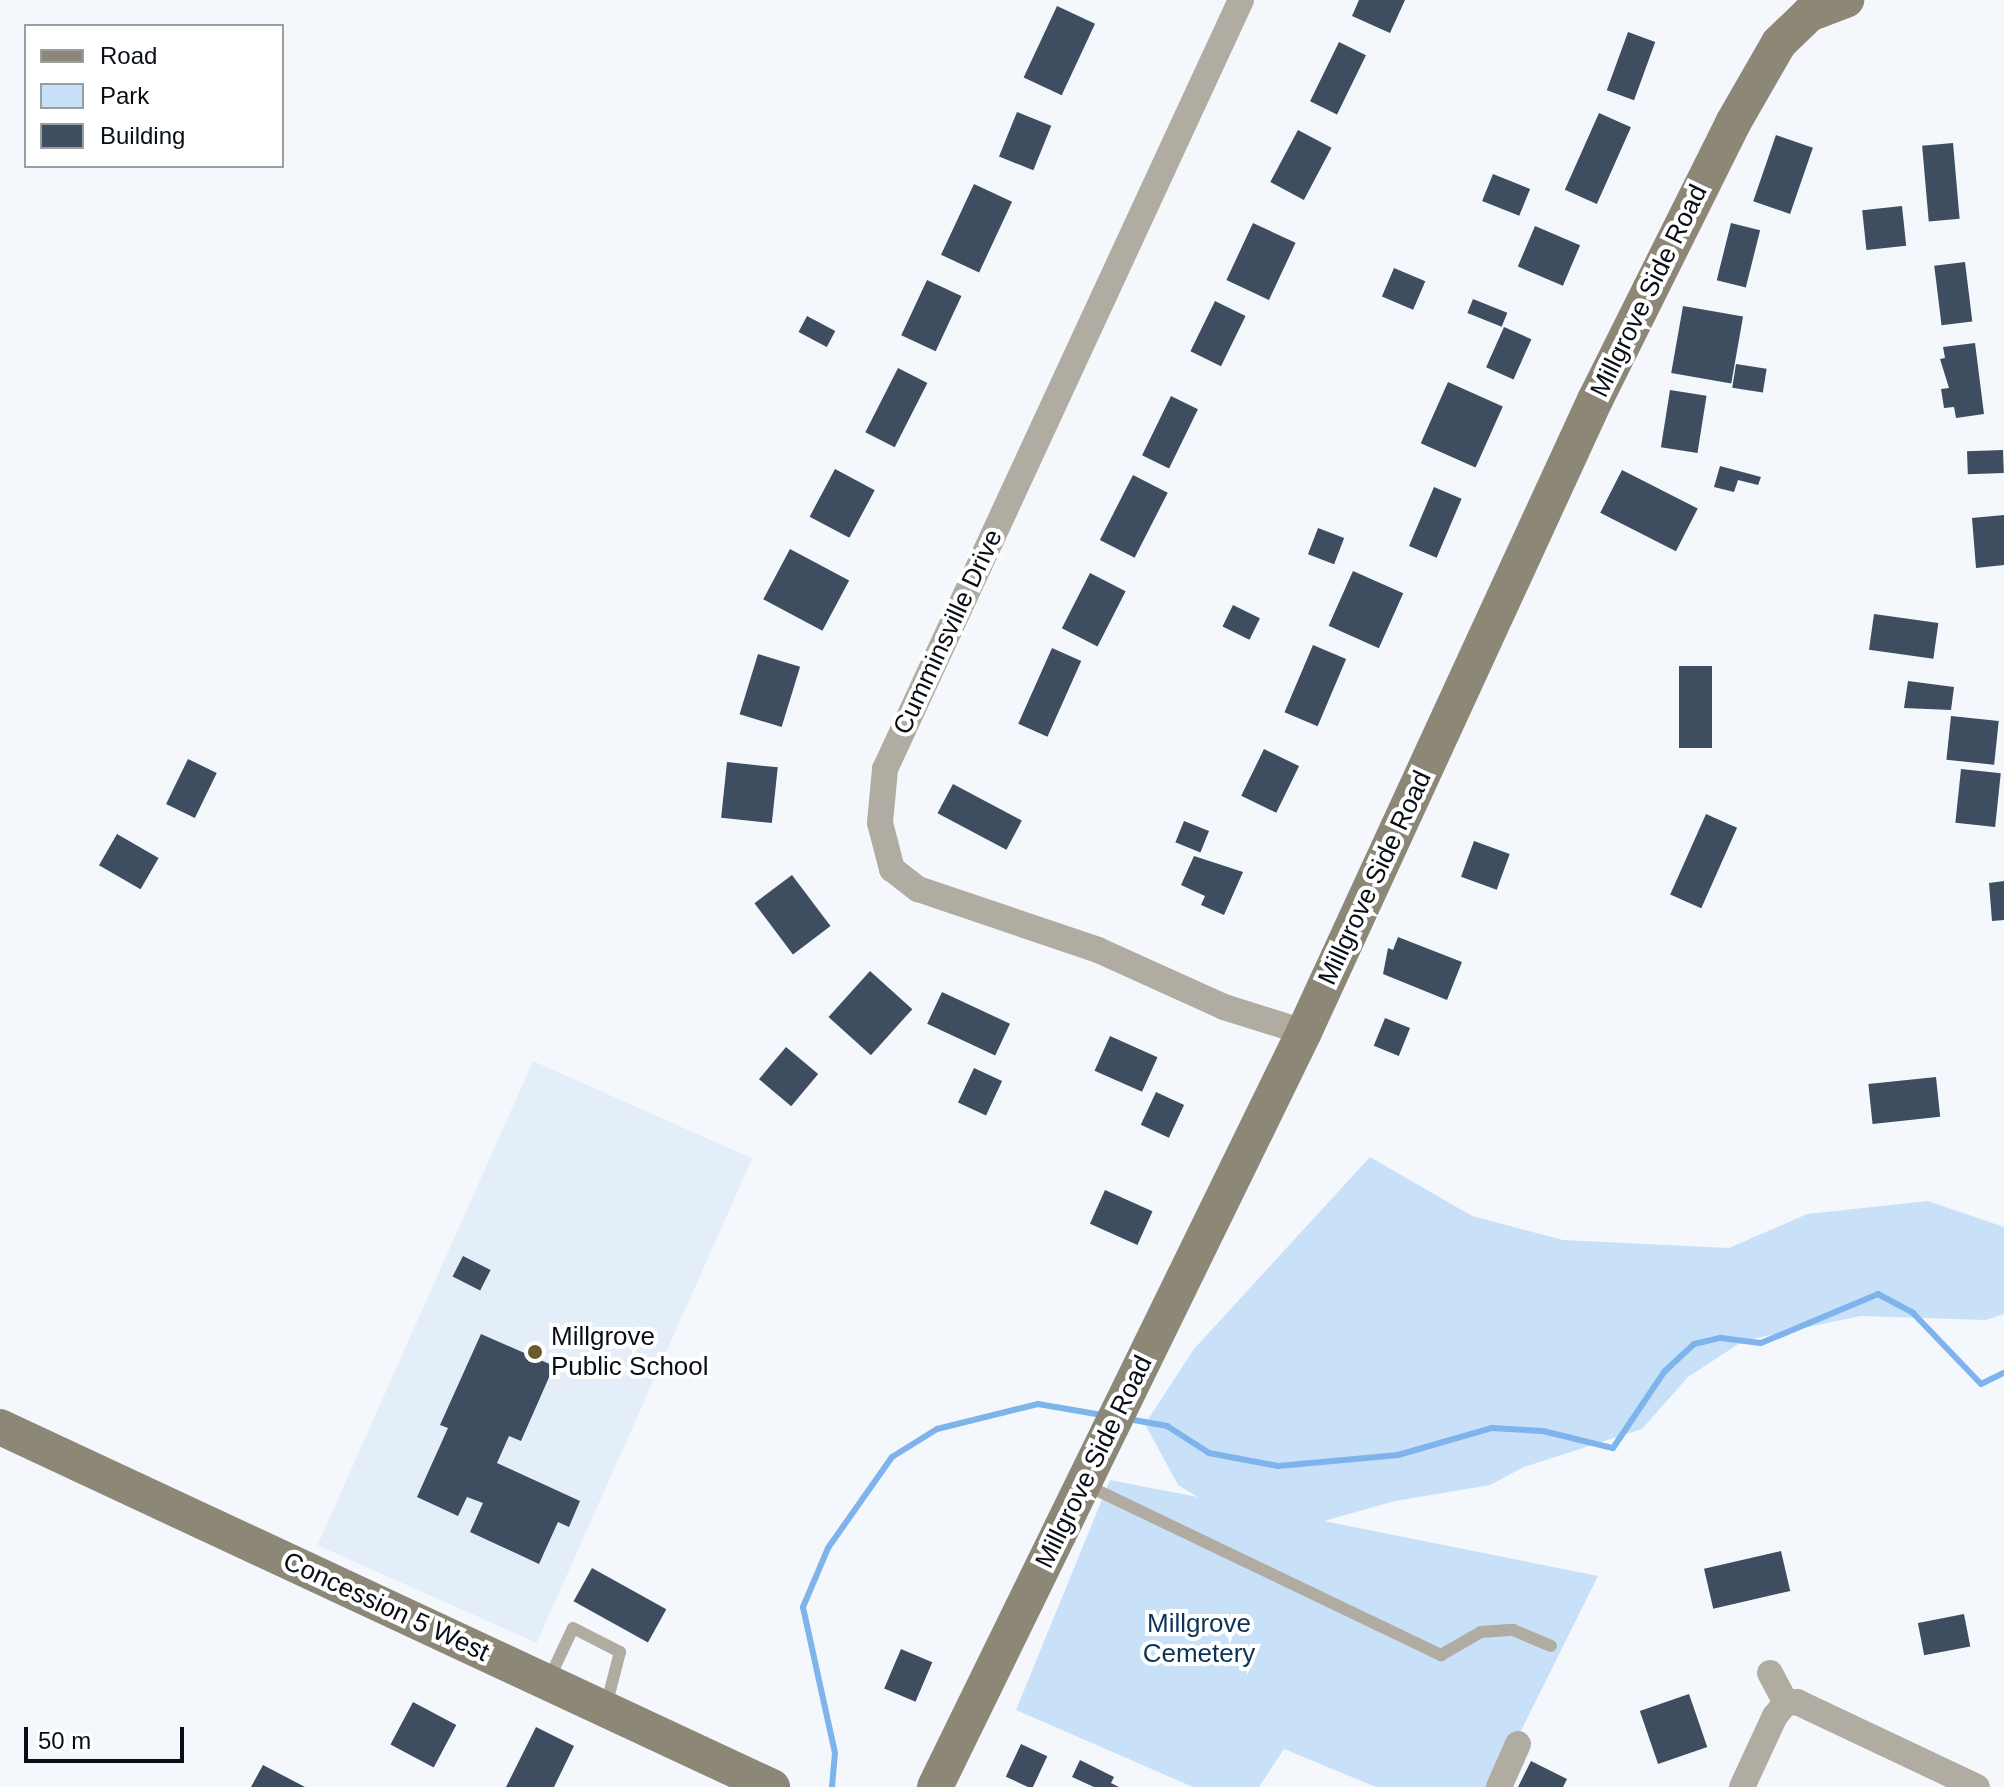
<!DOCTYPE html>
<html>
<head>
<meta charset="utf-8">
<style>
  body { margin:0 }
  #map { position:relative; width:2004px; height:1787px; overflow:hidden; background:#f4f8fd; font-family:Arial,sans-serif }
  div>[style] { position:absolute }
  .built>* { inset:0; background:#e4eef9; transform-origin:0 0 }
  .green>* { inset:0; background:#c9e0f9 }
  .stream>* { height:6px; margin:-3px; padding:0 3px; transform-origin:3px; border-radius:3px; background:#7eb3eb }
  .building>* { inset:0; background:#3e4e60; transform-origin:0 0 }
  .service>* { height:12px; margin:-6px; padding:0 6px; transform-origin:6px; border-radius:6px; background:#b0aca1 }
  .minor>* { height:26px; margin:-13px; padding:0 13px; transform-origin:13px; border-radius:13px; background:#b0aca1 }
  .secondary>* { height:36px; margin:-18px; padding:0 18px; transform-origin:18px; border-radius:18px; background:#8d8777 }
  .dots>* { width:22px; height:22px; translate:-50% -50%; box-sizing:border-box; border:4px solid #fff; border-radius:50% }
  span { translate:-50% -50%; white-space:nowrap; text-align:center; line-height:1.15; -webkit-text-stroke:8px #fff; paint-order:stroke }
  .street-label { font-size:26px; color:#080e15 }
  .poi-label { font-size:26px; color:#080e15 }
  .left { translate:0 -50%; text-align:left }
  .park-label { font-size:26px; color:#0d3357 }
  .legend { position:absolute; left:24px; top:24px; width:260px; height:144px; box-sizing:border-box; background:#fff; border:2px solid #9c9fa1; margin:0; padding:10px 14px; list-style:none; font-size:24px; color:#080e15 }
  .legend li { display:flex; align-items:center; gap:16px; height:40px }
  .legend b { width:40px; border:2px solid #9c9fa1 }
  .scale { position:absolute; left:24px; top:1727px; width:160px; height:36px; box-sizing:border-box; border:4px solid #080e15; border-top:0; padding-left:10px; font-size:24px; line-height:28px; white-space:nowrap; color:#080e15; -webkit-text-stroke:6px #fff; paint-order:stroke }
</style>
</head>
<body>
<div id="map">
  <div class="built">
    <i style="left:533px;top:1061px;width:240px;height:530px;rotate:24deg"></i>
  </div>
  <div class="green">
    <i style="clip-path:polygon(1370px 1157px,1472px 1216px,1563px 1240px,1729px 1248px,1807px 1214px,1928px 1201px,2004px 1227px,2004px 1314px,1986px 1320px,1860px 1316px,1743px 1341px,1688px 1377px,1642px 1429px,1524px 1467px,1490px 1485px,1395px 1501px,1324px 1521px,1598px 1576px,1493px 1787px,1376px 1787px,1284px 1749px,1259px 1787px,1193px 1787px,1016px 1710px,1110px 1480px,1198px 1497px,1178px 1485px,1145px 1424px,1194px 1349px)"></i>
  </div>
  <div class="stream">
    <i style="left:1128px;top:1419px;width:40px;rotate:10deg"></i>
    <i style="left:1167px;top:1426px;width:50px;rotate:32.7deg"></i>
    <i style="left:1209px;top:1453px;width:70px;rotate:10.7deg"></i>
    <i style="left:1278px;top:1466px;width:121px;rotate:-5.2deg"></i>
    <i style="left:1398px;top:1455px;width:98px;rotate:-16deg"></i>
    <i style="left:1492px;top:1428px;width:51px;rotate:3.4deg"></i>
    <i style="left:1543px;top:1431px;width:72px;rotate:13.7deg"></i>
    <i style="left:1613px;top:1448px;width:92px;rotate:-56.1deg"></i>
    <i style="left:1664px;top:1372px;width:41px;rotate:-43deg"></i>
    <i style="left:1694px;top:1344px;width:28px;rotate:-13deg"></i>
    <i style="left:1721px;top:1338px;width:40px;rotate:7.1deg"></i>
    <i style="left:1761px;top:1343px;width:127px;rotate:-22.7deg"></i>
    <i style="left:1878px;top:1294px;width:40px;rotate:28deg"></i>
    <i style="left:1913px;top:1313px;width:98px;rotate:46.2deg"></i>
    <i style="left:1981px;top:1384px;width:25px;rotate:-26deg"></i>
    <i style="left:832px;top:1787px;width:34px;rotate:-85deg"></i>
    <i style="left:835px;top:1753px;width:149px;rotate:-102.4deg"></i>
    <i style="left:803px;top:1607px;width:64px;rotate:-67deg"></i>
    <i style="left:828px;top:1548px;width:111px;rotate:-54.9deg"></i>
    <i style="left:892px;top:1457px;width:53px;rotate:-31.9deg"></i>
    <i style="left:937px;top:1429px;width:104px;rotate:-13.9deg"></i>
    <i style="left:1038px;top:1404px;width:65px;rotate:9.8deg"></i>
  </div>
  <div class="building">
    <i style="clip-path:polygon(1359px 0,1405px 0,1390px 33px,1352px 16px)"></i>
    <i style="left:1057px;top:6px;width:42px;height:79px;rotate:25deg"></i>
    <i style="left:1628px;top:32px;width:29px;height:62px;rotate:20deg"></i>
    <i style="left:1339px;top:42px;width:30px;height:66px;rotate:26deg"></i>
    <i style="left:1017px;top:112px;width:37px;height:48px;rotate:22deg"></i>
    <i style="left:1599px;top:113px;width:35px;height:84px;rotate:24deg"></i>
    <i style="left:1298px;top:130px;width:38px;height:59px;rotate:28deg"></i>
    <i style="left:1776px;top:135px;width:39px;height:70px;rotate:19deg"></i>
    <i style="left:1953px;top:143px;width:76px;height:31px;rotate:85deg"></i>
    <i style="left:1493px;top:174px;width:40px;height:29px;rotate:22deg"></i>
    <i style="left:974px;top:184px;width:42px;height:78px;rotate:25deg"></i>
    <i style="left:1902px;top:206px;width:40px;height:40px;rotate:84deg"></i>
    <i style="left:1253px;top:223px;width:47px;height:63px;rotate:25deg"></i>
    <i style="left:1731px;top:223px;width:30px;height:59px;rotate:14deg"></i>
    <i style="left:1535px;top:226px;width:49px;height:44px;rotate:23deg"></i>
    <i style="left:1965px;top:262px;width:60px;height:31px;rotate:83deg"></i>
    <i style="left:1394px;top:268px;width:34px;height:31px;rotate:23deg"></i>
    <i style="left:927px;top:280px;width:38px;height:61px;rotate:25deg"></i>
    <i style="left:1473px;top:299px;width:37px;height:15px;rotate:22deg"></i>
    <i style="left:1215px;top:301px;width:34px;height:56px;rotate:26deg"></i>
    <i style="left:1683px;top:306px;width:61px;height:68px;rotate:10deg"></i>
    <i style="left:807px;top:316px;width:32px;height:18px;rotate:28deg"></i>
    <i style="left:1504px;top:327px;width:30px;height:44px;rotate:24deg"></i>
    <i style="clip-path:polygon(1975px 343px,1984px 414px,1956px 418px,1954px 407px,1944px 408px,1941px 389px,1949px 388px,1940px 359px,1945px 358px,1943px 347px)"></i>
    <i style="left:1736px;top:364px;width:31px;height:24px;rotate:9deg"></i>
    <i style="left:898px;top:368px;width:33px;height:72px;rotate:27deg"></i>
    <i style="left:1448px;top:382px;width:60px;height:67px;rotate:24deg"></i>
    <i style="left:1670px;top:390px;width:37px;height:58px;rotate:9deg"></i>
    <i style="left:1171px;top:396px;width:30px;height:66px;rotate:26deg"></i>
    <i style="left:2003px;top:450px;width:23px;height:36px;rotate:88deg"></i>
    <i style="clip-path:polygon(1720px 466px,1761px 477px,1758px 485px,1738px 480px,1734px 492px,1714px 487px)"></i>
    <i style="left:835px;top:469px;width:45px;height:54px;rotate:28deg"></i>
    <i style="left:1622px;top:470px;width:85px;height:48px;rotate:27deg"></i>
    <i style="left:1133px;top:475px;width:39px;height:73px;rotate:27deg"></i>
    <i style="left:1434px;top:487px;width:30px;height:64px;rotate:23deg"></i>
    <i style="clip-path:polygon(2004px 515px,2004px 565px,1976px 568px,1972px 518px)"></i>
    <i style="left:1318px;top:528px;width:28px;height:28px;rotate:21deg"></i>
    <i style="left:790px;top:549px;width:67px;height:57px;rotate:28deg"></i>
    <i style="left:1353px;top:571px;width:55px;height:60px;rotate:24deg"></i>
    <i style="left:1090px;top:573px;width:40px;height:62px;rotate:27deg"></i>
    <i style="left:1233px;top:605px;width:30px;height:24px;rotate:26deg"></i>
    <i style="left:1874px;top:614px;width:65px;height:36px;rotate:8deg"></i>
    <i style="left:1313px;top:645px;width:36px;height:73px;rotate:23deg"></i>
    <i style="left:1052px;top:648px;width:32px;height:83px;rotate:24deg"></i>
    <i style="left:758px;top:654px;width:44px;height:63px;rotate:17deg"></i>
    <i style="left:1679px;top:666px;width:33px;height:82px"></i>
    <i style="clip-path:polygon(1908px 681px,1954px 687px,1951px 710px,1904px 708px)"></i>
    <i style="left:1951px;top:716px;width:48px;height:44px;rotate:6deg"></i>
    <i style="left:1264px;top:749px;width:39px;height:52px;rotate:26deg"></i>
    <i style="left:188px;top:759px;width:32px;height:50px;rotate:26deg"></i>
    <i style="left:727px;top:762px;width:51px;height:56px;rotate:6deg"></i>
    <i style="left:1961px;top:769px;width:40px;height:54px;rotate:6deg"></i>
    <i style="left:953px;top:784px;width:78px;height:33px;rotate:28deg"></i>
    <i style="left:1706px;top:814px;width:34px;height:88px;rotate:24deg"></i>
    <i style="left:1184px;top:821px;width:27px;height:23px;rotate:22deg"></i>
    <i style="left:117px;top:834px;width:48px;height:36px;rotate:30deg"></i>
    <i style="left:1474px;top:841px;width:38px;height:38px;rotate:20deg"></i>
    <i style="clip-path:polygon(1194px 856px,1243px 872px,1224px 915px,1201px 905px,1205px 896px,1181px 885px)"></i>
    <i style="left:792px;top:875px;width:64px;height:47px;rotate:53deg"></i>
    <i style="clip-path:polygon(2004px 881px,2004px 920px,1992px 921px,1989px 883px)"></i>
    <i style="clip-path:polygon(1398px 937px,1462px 962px,1447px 1000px,1383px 974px,1388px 948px,1393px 950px)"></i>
    <i style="left:870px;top:971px;width:57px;height:62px;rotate:42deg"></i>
    <i style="left:942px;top:992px;width:75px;height:35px;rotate:25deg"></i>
    <i style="left:1385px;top:1018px;width:27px;height:30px;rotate:22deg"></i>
    <i style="left:1110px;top:1036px;width:52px;height:38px;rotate:24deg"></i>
    <i style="left:786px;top:1047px;width:42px;height:42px;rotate:40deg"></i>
    <i style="left:974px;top:1068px;width:31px;height:38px;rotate:25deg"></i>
    <i style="left:1936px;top:1077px;width:40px;height:68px;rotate:84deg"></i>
    <i style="left:1156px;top:1092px;width:31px;height:36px;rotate:25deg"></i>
    <i style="left:1105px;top:1190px;width:52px;height:37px;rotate:24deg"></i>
    <i style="left:463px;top:1256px;width:31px;height:23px;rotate:27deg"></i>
    <i style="clip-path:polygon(481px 1334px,554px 1366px,521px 1441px,509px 1436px,497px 1463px,580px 1501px,569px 1527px,558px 1522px,539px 1564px,470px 1532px,483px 1503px,467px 1497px,458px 1516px,417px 1497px,448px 1428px,440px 1425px)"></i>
    <i style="left:1781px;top:1551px;width:41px;height:79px;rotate:77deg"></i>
    <i style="left:592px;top:1568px;width:85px;height:38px;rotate:29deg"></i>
    <i style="left:1964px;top:1614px;width:33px;height:47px;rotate:79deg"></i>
    <i style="left:901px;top:1649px;width:34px;height:43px;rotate:23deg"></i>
    <i style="left:1689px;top:1694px;width:56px;height:52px;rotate:71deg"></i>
    <i style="left:413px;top:1702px;width:49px;height:48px;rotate:28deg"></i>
    <i style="clip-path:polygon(536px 1727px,574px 1746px,554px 1787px,506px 1787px)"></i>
    <i style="left:1021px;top:1744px;width:29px;height:36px;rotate:25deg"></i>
    <i style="clip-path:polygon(1080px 1760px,1114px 1777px,1111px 1783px,1119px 1787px,1094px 1787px,1072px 1777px)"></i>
    <i style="clip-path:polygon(1531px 1761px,1567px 1779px,1563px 1787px,1518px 1787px)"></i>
    <i style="clip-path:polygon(263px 1765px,305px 1787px,251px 1787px)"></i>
  </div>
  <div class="service">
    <i style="left:1086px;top:1485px;width:394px;rotate:25.6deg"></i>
    <i style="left:1441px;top:1655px;width:46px;rotate:-29.9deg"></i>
    <i style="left:1481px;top:1632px;width:32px;rotate:-4deg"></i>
    <i style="left:1513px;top:1630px;width:41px;rotate:22.8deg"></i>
    <i style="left:549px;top:1679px;width:56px;rotate:-64.8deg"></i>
    <i style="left:573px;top:1628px;width:53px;rotate:27.1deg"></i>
    <i style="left:620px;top:1652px;width:56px;rotate:104.5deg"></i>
  </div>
  <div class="minor">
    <i style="left:1241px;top:0;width:847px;rotate:114.84deg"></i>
    <i style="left:885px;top:769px;width:54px;rotate:95.3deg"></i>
    <i style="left:880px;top:823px;width:48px;rotate:75.4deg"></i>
    <i style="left:892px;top:869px;width:33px;rotate:38deg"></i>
    <i style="left:918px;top:889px;width:190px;rotate:18.7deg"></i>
    <i style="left:1098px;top:950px;width:138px;rotate:24.3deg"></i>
    <i style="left:1224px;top:1007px;width:84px;rotate:17.4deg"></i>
    <i style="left:1770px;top:1673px;width:34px;rotate:62deg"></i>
    <i style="left:1786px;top:1703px;width:11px;rotate:-5deg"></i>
    <i style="left:1797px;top:1702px;width:199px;rotate:25.3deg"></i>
    <i style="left:1499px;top:1787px;width:47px;rotate:-66.2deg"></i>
    <i style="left:1742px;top:1787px;width:78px;rotate:-65.1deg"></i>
    <i style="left:1775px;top:1716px;width:17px;rotate:-50deg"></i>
  </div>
  <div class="secondary">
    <i style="left:0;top:1427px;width:852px;rotate:25deg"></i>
    <i style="left:935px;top:1787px;width:840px;rotate:-63.95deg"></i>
    <i style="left:1304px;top:1032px;width:696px;rotate:-65.28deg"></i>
    <i style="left:1595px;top:400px;width:309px;rotate:-63.5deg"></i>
    <i style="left:1733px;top:123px;width:92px;rotate:-60.1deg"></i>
    <i style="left:1779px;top:43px;width:42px;rotate:-44deg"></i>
    <i style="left:1809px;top:14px;width:40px;rotate:-21deg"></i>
  </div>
  <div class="dots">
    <i style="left:535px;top:1352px;background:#6b5b29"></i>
  </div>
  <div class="street-label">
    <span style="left:1649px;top:291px;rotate:-64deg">Millgrove Side Road</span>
    <span style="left:948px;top:632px;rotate:-65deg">Cumminsville Drive</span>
    <span style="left:1375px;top:878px;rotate:-65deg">Millgrove Side Road</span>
    <span style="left:1094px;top:1462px;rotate:-64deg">Millgrove Side Road</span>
    <span style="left:386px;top:1607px;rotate:25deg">Concession 5 West</span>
  </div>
  <div class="poi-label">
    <span class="left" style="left:551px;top:1352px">Millgrove<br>Public School</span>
  </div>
  <div class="park-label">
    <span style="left:1199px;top:1639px">Millgrove<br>Cemetery</span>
  </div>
  <ul class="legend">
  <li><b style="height:10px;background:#8d8777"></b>Road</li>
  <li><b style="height:22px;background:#c9e0f9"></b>Park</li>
  <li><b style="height:22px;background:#3e4e60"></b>Building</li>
  </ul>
  <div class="scale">50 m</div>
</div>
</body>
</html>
